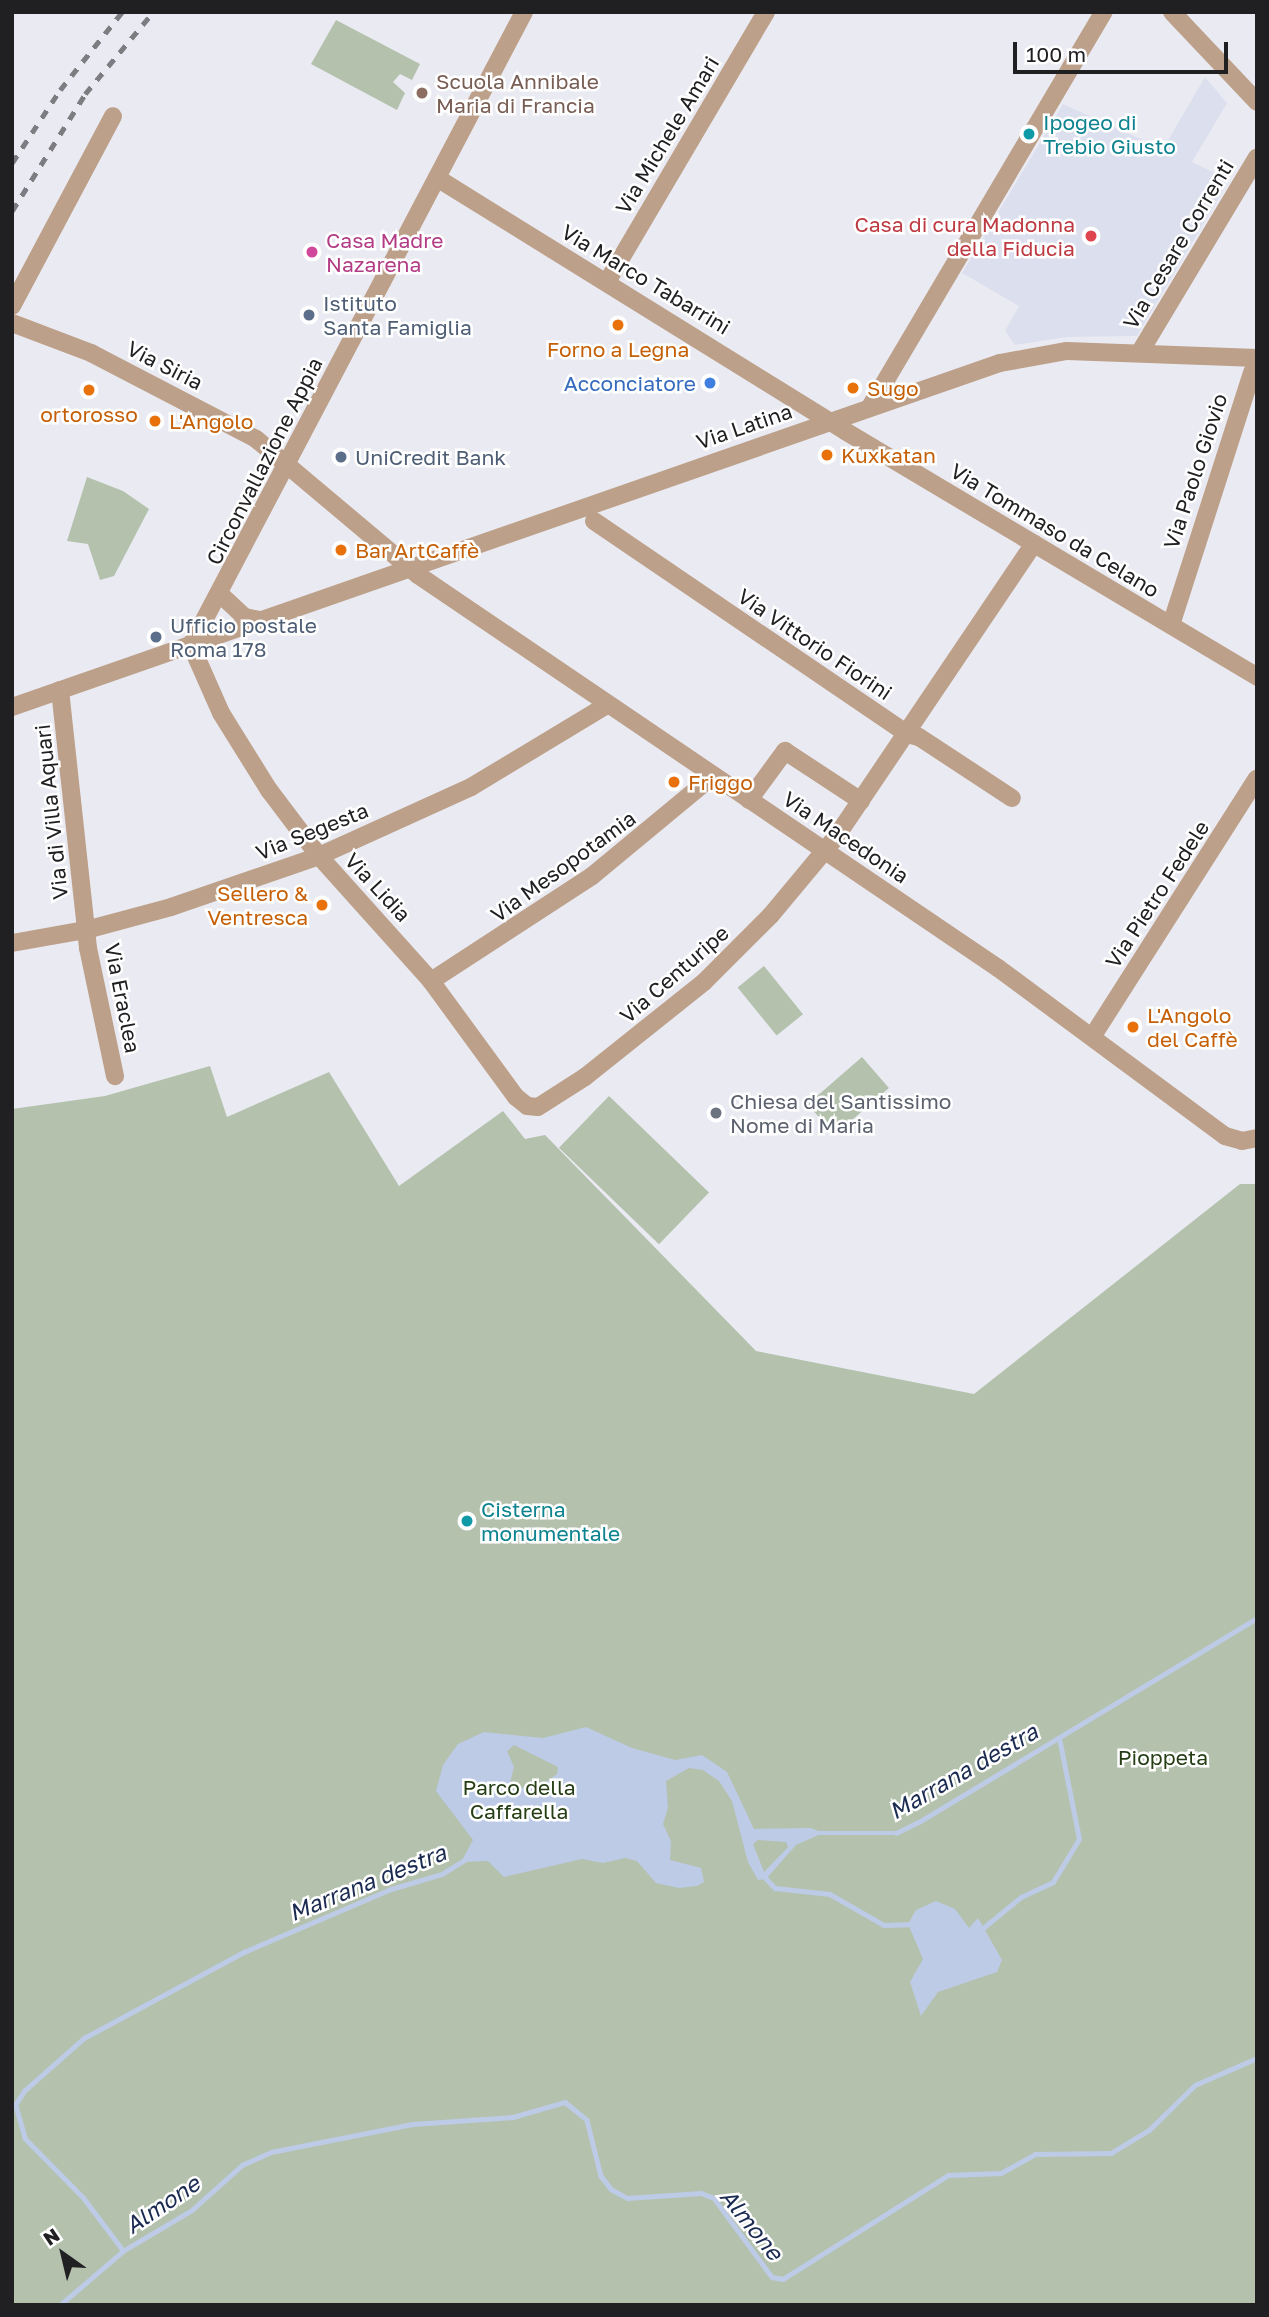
<!DOCTYPE html>
<html>
<head>
<meta charset="utf-8">
<style>
  body { margin:0 }
  #map { position:relative; width:1269px; height:2317px; overflow:hidden; background:#eaebf2; font-family:"Golos Text",sans-serif }
  div>[style] { position:absolute }
  .built>* { inset:0; background:#dcdfed }
  .green>* { inset:0; background:#b4c1ad; transform-origin:0 0 }
  .water>* { inset:0; background:#bdcbe7 }
  .stream>* { height:4.5px; margin:-2.25px; padding:0 2.25px; transform-origin:2.25px; border-radius:2.25px; background:#bdcbe7 }
  .minor>* { height:18px; margin:-9px; padding:0 9px; transform-origin:9px; border-radius:9px; background:#bda08a }
  .rail>* { height:4.5px; margin-top:-2.25px; transform-origin:0; background:repeating-linear-gradient(90deg,#7c7c81 0 9px,transparent 0 18px) }
  .dots>* { width:19px; height:19px; translate:-50% -50%; box-sizing:border-box; border:4px solid #fff; border-radius:50% }
  span { translate:-50% -50%; white-space:nowrap; text-align:center; line-height:1.15; -webkit-text-stroke:5px #fff; paint-order:stroke }
  .education-label { font-size:21px; color:#785e54 }
  .left { translate:0 -50%; text-align:left }
  .culture-label { font-size:21px; color:#0d838f }
  .street-label { font-size:21px; color:#202023 }
  .health-label { font-size:21px; color:#be3a42 }
  .right { translate:-100% -50%; text-align:right }
  .hotel-label { font-size:21px; color:#b23c85 }
  .service-label { font-size:21px; color:#4e5e75 }
  .food-label { font-size:21px; color:#c56008 }
  .shop-label { font-size:21px; color:#366cbe }
  .worship-label { font-size:21px; color:#5b616d }
  .park-label { font-size:21px; color:#263e15 }
  .water-label { font-size:23px; color:#1a2a50; font-style:italic }
  .frame { position:absolute; inset:0; border:14px solid #202023; pointer-events:none }
  .north { position:absolute; left:28px; top:2219px; width:70px; height:70px; -webkit-text-stroke:5px #fff; paint-order:stroke; rotate:326deg; font-size:19px; font-weight:700; line-height:28px; text-align:center; color:#202023 }
  .north::after { content:''; display:block; margin:auto; width:24px; height:32px; background:#202023; clip-path:polygon(50% 0,100% 100%,50% 72%,0 100%) }
  .scale { position:absolute; left:1013px; top:42px; width:215px; height:32px; box-sizing:border-box; border:4px solid #202023; border-top:0; padding-left:9px; font-size:21px; line-height:24px; white-space:nowrap; color:#202023; -webkit-text-stroke:5px #fff; paint-order:stroke }
</style>
</head>
<body>
<div id="map">
  <div class="built">
    <i style="clip-path:polygon(1205px 77px,1227px 103px,1192px 162px,1229px 180px,1137px 336px,1067px 337px,1015px 345px,1005px 331px,1019px 306px,962px 273px,1063px 104px,1163px 149px)"></i>
  </div>
  <div class="green">
    <i style="clip-path:polygon(336px 20px,420px 64px,412px 80px,400px 74px,393px 82px,405px 93px,397px 110px,311px 64px)"></i>
    <i style="clip-path:polygon(87px 477px,123px 491px,149px 509px,114px 576px,100px 580px,88px 544px,67px 541px)"></i>
    <i style="left:764px;top:966px;width:62px;height:34px;rotate:51deg"></i>
    <i style="left:862px;top:1057px;width:41px;height:72px;rotate:49deg"></i>
    <i style="clip-path:polygon(210px 1066px,227px 1117px,329px 1072px,399px 1186px,503px 1111px,525px 1139px,545px 1135px,756px 1351px,974px 1394px,1240px 1184px,1257px 1184px,1257px 2305px,12px 2305px,12px 1109px,105px 1096px)"></i>
    <i style="left:609px;top:1096px;width:139px;height:72px;rotate:44deg"></i>
  </div>
  <div class="water">
    <i style="clip-path:polygon(evenodd,586px 1727px,632px 1748px,675px 1760px,702px 1755px,727px 1772px,754px 1829px,811px 1828px,823px 1833px,796px 1845px,766px 1879px,758px 1880px,748px 1862px,732px 1801px,719px 1781px,703px 1770px,689px 1768px,666px 1781px,668px 1808px,663px 1824px,671px 1841px,670px 1860px,701px 1868px,704px 1882px,697px 1886px,679px 1888px,656px 1883px,637px 1861px,625px 1858px,603px 1863px,582px 1859px,504px 1877px,488px 1861px,461px 1862px,473px 1840px,436px 1791px,443px 1765px,458px 1744px,484px 1732px,543px 1738px,586px 1727px,514px 1745px,558px 1767px,557px 1774px,546px 1782px,508px 1791px,514px 1767px,507px 1751px,514px 1745px,586px 1727px,758px 1840px,786px 1842px,788px 1847px,764px 1872px,753px 1844px,758px 1840px)"></i>
    <i style="clip-path:polygon(936px 1901px,955px 1909px,969px 1928px,978px 1918px,1002px 1960px,997px 1972px,938px 1992px,921px 2016px,910px 1982px,923px 1959px,908px 1924px,916px 1910px)"></i>
  </div>
  <div class="stream">
    <i style="left:820px;top:1833px;width:76px"></i>
    <i style="left:896px;top:1833px;width:25px;rotate:-26deg"></i>
    <i style="left:919px;top:1822px;width:395px;rotate:-31.1deg"></i>
    <i style="left:763px;top:1875px;width:18px;rotate:47deg"></i>
    <i style="left:775px;top:1888px;width:55px;rotate:6.2deg"></i>
    <i style="left:830px;top:1894px;width:62px;rotate:29.9deg"></i>
    <i style="left:884px;top:1925px;width:24px;rotate:-2deg"></i>
    <i style="left:983px;top:1928px;width:49px;rotate:-39.2deg"></i>
    <i style="left:1021px;top:1897px;width:35px;rotate:-25deg"></i>
    <i style="left:1053px;top:1882px;width:50px;rotate:-58.8deg"></i>
    <i style="left:1079px;top:1839px;width:103px;rotate:-101.2deg"></i>
    <i style="left:123px;top:2251px;width:66px;rotate:-127deg"></i>
    <i style="left:83px;top:2198px;width:83px;rotate:-134.5deg"></i>
    <i style="left:25px;top:2139px;width:35px;rotate:-106deg"></i>
    <i style="left:15px;top:2105px;width:17px;rotate:-57deg"></i>
    <i style="left:24px;top:2091px;width:80px;rotate:-41.5deg"></i>
    <i style="left:84px;top:2038px;width:182px;rotate:-28.3deg"></i>
    <i style="left:244px;top:1952px;width:160px;rotate:-23.2deg"></i>
    <i style="left:391px;top:1889px;width:53px;rotate:-16.4deg"></i>
    <i style="left:442px;top:1874px;width:28px;rotate:-32deg"></i>
    <i style="left:60px;top:2305px;width:83px;rotate:-40.6deg"></i>
    <i style="left:123px;top:2251px;width:80px;rotate:-30.7deg"></i>
    <i style="left:192px;top:2210px;width:67px;rotate:-42deg"></i>
    <i style="left:242px;top:2165px;width:32px;rotate:-24deg"></i>
    <i style="left:271px;top:2152px;width:145px;rotate:-11.2deg"></i>
    <i style="left:413px;top:2124px;width:100px;rotate:-4deg"></i>
    <i style="left:513px;top:2117px;width:54px;rotate:-16.1deg"></i>
    <i style="left:565px;top:2102px;width:28px;rotate:39deg"></i>
    <i style="left:587px;top:2120px;width:58px;rotate:76deg"></i>
    <i style="left:601px;top:2176px;width:16px;rotate:52deg"></i>
    <i style="left:611px;top:2189px;width:18px;rotate:29deg"></i>
    <i style="left:627px;top:2198px;width:74px;rotate:-3.9deg"></i>
    <i style="left:701px;top:2193px;width:14px;rotate:21deg"></i>
    <i style="left:714px;top:2198px;width:98px;rotate:53.7deg"></i>
    <i style="left:772px;top:2277px;width:11px;rotate:10deg"></i>
    <i style="left:783px;top:2279px;width:195px;rotate:-32.2deg"></i>
    <i style="left:948px;top:2175px;width:53px;rotate:-2.2deg"></i>
    <i style="left:1001px;top:2173px;width:39px;rotate:-29deg"></i>
    <i style="left:1035px;top:2154px;width:76px;rotate:-0.8deg"></i>
    <i style="left:1111px;top:2153px;width:44px;rotate:-31.2deg"></i>
    <i style="left:1149px;top:2130px;width:64px;rotate:-44.4deg"></i>
    <i style="left:1195px;top:2085px;width:68px;rotate:-23.5deg"></i>
  </div>
  <div class="minor">
    <i style="left:1172px;top:12px;width:124px;rotate:46.6deg"></i>
    <i style="left:437px;top:178px;width:480px;rotate:31.8deg"></i>
    <i style="left:845px;top:431px;width:480px;rotate:30.8deg"></i>
    <i style="left:607px;top:282px;width:313px;rotate:-59.5deg"></i>
    <i style="left:12px;top:306px;width:215px;rotate:-62deg"></i>
    <i style="left:12px;top:323px;width:85px;rotate:20.8deg"></i>
    <i style="left:91px;top:353px;width:186px;rotate:27.5deg"></i>
    <i style="left:256px;top:439px;width:212px;rotate:40deg"></i>
    <i style="left:418px;top:575px;width:701px;rotate:34.12deg"></i>
    <i style="left:998px;top:968px;width:282px;rotate:36.5deg"></i>
    <i style="left:1225px;top:1136px;width:18px;rotate:16deg"></i>
    <i style="left:1242px;top:1141px;width:15px;rotate:-11deg"></i>
    <i style="left:1140px;top:352px;width:227px;rotate:-59deg"></i>
    <i style="left:870px;top:407px;width:459px;rotate:-59.4deg"></i>
    <i style="left:594px;top:521px;width:379px;rotate:34.2deg"></i>
    <i style="left:907px;top:734px;width:12px;rotate:14deg"></i>
    <i style="left:919px;top:737px;width:111px;rotate:33.3deg"></i>
    <i style="left:221px;top:595px;width:33px;rotate:43deg"></i>
    <i style="left:245px;top:617px;width:14px;rotate:12deg"></i>
    <i style="left:1171px;top:625px;width:266px;rotate:-72.2deg"></i>
    <i style="left:191px;top:645px;width:74px;rotate:66.2deg"></i>
    <i style="left:221px;top:713px;width:91px;rotate:58.1deg"></i>
    <i style="left:269px;top:790px;width:83px;rotate:52.9deg"></i>
    <i style="left:319px;top:856px;width:168px;rotate:48.1deg"></i>
    <i style="left:431px;top:981px;width:144px;rotate:53.8deg"></i>
    <i style="left:516px;top:1097px;width:14px;rotate:39deg"></i>
    <i style="left:527px;top:1106px;width:11px;rotate:5deg"></i>
    <i style="left:538px;top:1107px;width:56px;rotate:-32.6deg"></i>
    <i style="left:585px;top:1077px;width:152px;rotate:-38.6deg"></i>
    <i style="left:704px;top:982px;width:95px;rotate:-45deg"></i>
    <i style="left:771px;top:915px;width:102px;rotate:-50.2deg"></i>
    <i style="left:836px;top:837px;width:354px;rotate:-56deg"></i>
    <i style="left:191px;top:645px;width:715px;rotate:-62.25deg"></i>
    <i style="left:60px;top:690px;width:260px;rotate:83.8deg"></i>
    <i style="left:88px;top:948px;width:131px;rotate:78.1deg"></i>
    <i style="left:12px;top:707px;width:1046px;rotate:-19.2deg"></i>
    <i style="left:1000px;top:363px;width:68px;rotate:-10.2deg"></i>
    <i style="left:1067px;top:351px;width:190px;rotate:2.1deg"></i>
    <i style="left:749px;top:800px;width:61px;rotate:-53.7deg"></i>
    <i style="left:785px;top:751px;width:91px;rotate:33.3deg"></i>
    <i style="left:12px;top:943px;width:75px;rotate:-10deg"></i>
    <i style="left:86px;top:930px;width:88px;rotate:-15.1deg"></i>
    <i style="left:171px;top:907px;width:157px;rotate:-19deg"></i>
    <i style="left:319px;top:856px;width:167px;rotate:-24.4deg"></i>
    <i style="left:471px;top:787px;width:159px;rotate:-31.1deg"></i>
    <i style="left:431px;top:981px;width:192px;rotate:-33.1deg"></i>
    <i style="left:592px;top:876px;width:157px;rotate:-39.6deg"></i>
    <i style="left:1094px;top:1034px;width:303px;rotate:-57.5deg"></i>
  </div>
  <div class="rail">
    <i style="left:12px;top:163px;width:87px;rotate:-56.7deg"></i>
    <i style="left:60px;top:90px;width:100px;rotate:-51.5deg"></i>
    <i style="left:12px;top:211px;width:138px;rotate:-58deg"></i>
    <i style="left:85px;top:94px;width:107px;rotate:-50.3deg"></i>
  </div>
  <div class="dots">
    <i style="left:422px;top:93px;background:#8d6e63"></i>
    <i style="left:1029px;top:134px;background:#0f9aa8"></i>
    <i style="left:1091px;top:236px;background:#e0444e"></i>
    <i style="left:312px;top:252px;background:#d1479c"></i>
    <i style="left:309px;top:315px;background:#5c6f8a"></i>
    <i style="left:618px;top:325px;background:#e8710a"></i>
    <i style="left:710px;top:383px;background:#3f7fe0"></i>
    <i style="left:853px;top:388px;background:#e8710a"></i>
    <i style="left:89px;top:390px;background:#e8710a"></i>
    <i style="left:155px;top:421px;background:#e8710a"></i>
    <i style="left:827px;top:455px;background:#e8710a"></i>
    <i style="left:341px;top:457px;background:#5c6f8a"></i>
    <i style="left:341px;top:550px;background:#e8710a"></i>
    <i style="left:156px;top:637px;background:#5c6f8a"></i>
    <i style="left:674px;top:782px;background:#e8710a"></i>
    <i style="left:322px;top:905px;background:#e8710a"></i>
    <i style="left:1133px;top:1027px;background:#e8710a"></i>
    <i style="left:716px;top:1113px;background:#6b7280"></i>
    <i style="left:467px;top:1521px;background:#0f9aa8"></i>
  </div>
  <div class="education-label">
    <span class="left" style="left:436px;top:93px">Scuola Annibale<br>Maria di Francia</span>
  </div>
  <div class="culture-label">
    <span class="left" style="left:1043px;top:134px">Ipogeo di<br>Trebio Giusto</span>
    <span class="left" style="left:481px;top:1521px">Cisterna<br>monumentale</span>
  </div>
  <div class="street-label">
    <span style="left:667px;top:135px;rotate:-59deg">Via Michele Amari</span>
    <span style="left:1178px;top:244px;rotate:-59deg">Via Cesare Correnti</span>
    <span style="left:646px;top:279px;rotate:31deg">Via Marco Tabarrini</span>
    <span style="left:165px;top:365px;rotate:27deg">Via Siria</span>
    <span style="left:744px;top:426px;rotate:-19deg">Via Latina</span>
    <span style="left:264px;top:461px;rotate:-63deg">Circonvallazione Appia</span>
    <span style="left:1195px;top:471px;rotate:-72deg">Via Paolo Giovio</span>
    <span style="left:1055px;top:530px;rotate:31deg">Via Tommaso da Celano</span>
    <span style="left:815px;top:644px;rotate:34deg">Via Vittorio Fiorini</span>
    <span style="left:51px;top:812px;rotate:-96deg">Via di Villa Aquari</span>
    <span style="left:312px;top:831px;rotate:-22deg">Via Segesta</span>
    <span style="left:846px;top:837px;rotate:34deg">Via Macedonia</span>
    <span style="left:563px;top:866px;rotate:-36deg">Via Mesopotamia</span>
    <span style="left:378px;top:887px;rotate:47deg">Via Lidia</span>
    <span style="left:1157px;top:894px;rotate:-57deg">Via Pietro Fedele</span>
    <span style="left:674px;top:974px;rotate:-41deg">Via Centuripe</span>
    <span style="left:123px;top:998px;rotate:79deg">Via Eraclea</span>
  </div>
  <div class="health-label">
    <span class="right" style="left:1075px;top:236px">Casa di cura Madonna<br>della Fiducia</span>
  </div>
  <div class="hotel-label">
    <span class="left" style="left:326px;top:252px">Casa Madre<br>Nazarena</span>
  </div>
  <div class="service-label">
    <span class="left" style="left:323px;top:315px">Istituto<br>Santa Famiglia</span>
    <span class="left" style="left:355px;top:457px">UniCredit Bank</span>
    <span class="left" style="left:170px;top:637px">Ufficio postale<br>Roma 178</span>
  </div>
  <div class="food-label">
    <span style="left:618px;top:349px">Forno a Legna</span>
    <span class="left" style="left:867px;top:388px">Sugo</span>
    <span style="left:89px;top:414px">ortorosso</span>
    <span class="left" style="left:169px;top:421px">L'Angolo</span>
    <span class="left" style="left:841px;top:455px">Kuxkatan</span>
    <span class="left" style="left:355px;top:550px">Bar ArtCaffè</span>
    <span class="left" style="left:688px;top:782px">Friggo</span>
    <span class="right" style="left:308px;top:905px">Sellero &amp;<br>Ventresca</span>
    <span class="left" style="left:1147px;top:1027px">L'Angolo<br>del Caffè</span>
  </div>
  <div class="shop-label">
    <span class="right" style="left:696px;top:383px">Acconciatore</span>
  </div>
  <div class="worship-label">
    <span class="left" style="left:730px;top:1113px">Chiesa del Santissimo<br>Nome di Maria</span>
  </div>
  <div class="park-label">
    <span style="left:1163px;top:1757px">Pioppeta</span>
    <span style="left:519px;top:1799px">Parco della<br>Caffarella</span>
  </div>
  <div class="water-label">
    <span style="left:963px;top:1771px;rotate:-30deg">Marrana destra</span>
    <span style="left:367px;top:1882px;rotate:-22deg">Marrana destra</span>
    <span style="left:162px;top:2204px;rotate:-34deg">Almone</span>
    <span style="left:752px;top:2224px;rotate:51deg">Almone</span>
  </div>
  <div class="frame"></div>
  <div class="north">N</div>
  <div class="scale">100 m</div>
</div>
</body>
</html>
